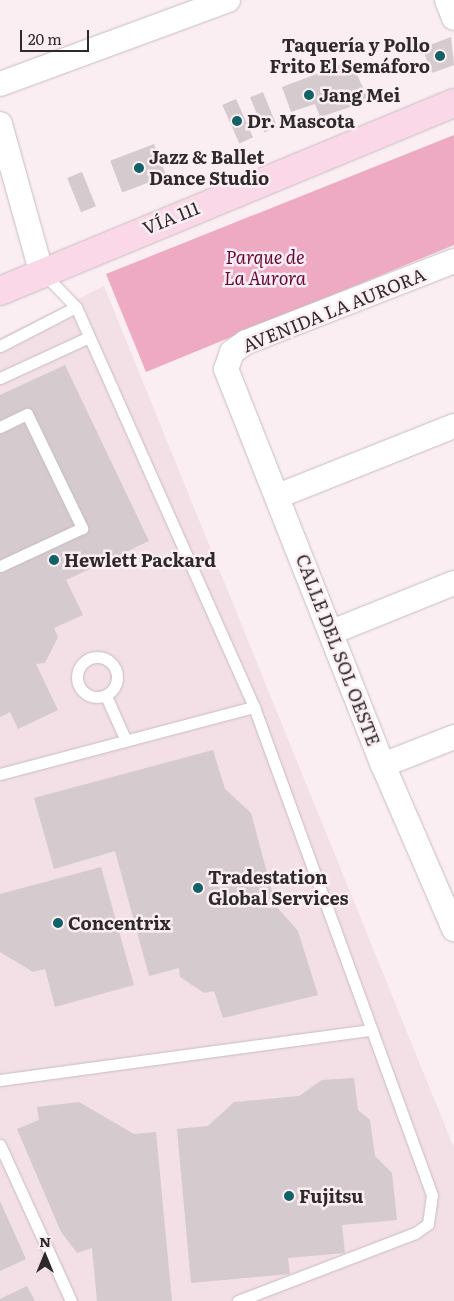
<!DOCTYPE html>
<html>
<head>
<meta charset="utf-8">
<style>
  body { margin:0 }
  #map { position:relative; width:454px; height:1301px; overflow:hidden; background:#faeef2; font-family:Literata,serif }
  div>[style] { position:absolute }
  .built>* { inset:0; background:#f3dfe6 }
  .green>* { inset:0; background:#eeaac3 }
  .building>* { inset:0; background:#d5cace; transform-origin:0 0 }
  .roads { filter:drop-shadow(0 0 1px #c7bcbf) drop-shadow(0 0 1px #c7bcbf) }
  .service>* { height:11px; margin:-5.5px; padding:0 5.5px; transform-origin:5.5px; border-radius:5.5px; background:#fff }
  .service>.ring { margin:-5.5px; padding:0; box-sizing:content-box; background:none; border:11px solid #fff; border-radius:50% }
  .minor>* { height:24px; margin:-12px; padding:0 12px; transform-origin:12px; border-radius:12px; background:#fff }
  .secondary>* { height:28px; margin:-14px; padding:0 14px; transform-origin:14px; border-radius:14px; background:#fad8e7 }
  .dots>* { width:14px; height:14px; translate:-50% -50%; box-sizing:border-box; border:2px solid #faeef2; border-radius:50% }
  span { translate:-50% -50%; white-space:nowrap; text-align:center; line-height:1.15; -webkit-text-stroke:5px #faeef2; paint-order:stroke }
  .poi-label { font-size:18px; color:#2e2a2b; font-weight:700 }
  .right { translate:-100% -50%; text-align:right }
  .left { translate:0 -50%; text-align:left }
  .street-label { font-size:18px; color:#2e2a2b }
  .park-label { font-size:18px; color:#69083d; font-style:italic }
  .north { position:absolute; left:20px; top:1231px; width:50px; height:50px; -webkit-text-stroke:4px #faeef2; paint-order:stroke; rotate:0deg; font-size:14px; font-weight:700; line-height:20px; text-align:center; color:#2e2a2b }
  .north::after { content:''; display:block; margin:auto; width:18px; height:22px; background:#2e2a2b; clip-path:polygon(50% 0,100% 100%,50% 72%,0 100%) }
  .scale { position:absolute; left:20px; top:30px; width:69px; height:22px; box-sizing:border-box; border:2px solid #2e2a2b; border-top:0; padding-left:6px; font-size:15px; line-height:18px; white-space:nowrap; color:#2e2a2b; -webkit-text-stroke:4px #faeef2; paint-order:stroke }
</style>
</head>
<body>
<div id="map">
  <div class="built">
    <i style="clip-path:polygon(104px 286px,454px 1148px,454px 1301px,0 1301px,0 338px)"></i>
  </div>
  <div class="green">
    <i style="clip-path:polygon(454px 135px,454px 245px,146px 372px,106px 274px)"></i>
  </div>
  <div class="building">
    <i style="clip-path:polygon(451px 37px,454px 65px,432px 73px,422px 48px)"></i>
    <i style="clip-path:polygon(351px 61px,369px 101px,320px 117px,315px 104px,291px 112px,282px 87px)"></i>
    <i style="left:263px;top:92px;width:38px;height:14px;rotate:68deg"></i>
    <i style="left:236px;top:99px;width:42px;height:15px;rotate:66deg"></i>
    <i style="left:154px;top:144px;width:34px;height:47px;rotate:69deg"></i>
    <i style="left:82px;top:172px;width:37px;height:16px;rotate:68deg"></i>
    <i style="clip-path:polygon(65px 365px,149px 541px,66px 580px,83px 615px,54px 628px,58px 637px,45px 663px,36px 664px,58px 710px,18px 729px,10px 712px,0 717px,0 395px)"></i>
    <i style="clip-path:polygon(213px 750px,225px 789px,251px 813px,276px 906px,298px 931px,318px 995px,223px 1018px,214px 991px,204px 993px,180px 977px,179px 968px,149px 976px,115px 851px,54px 869px,34px 798px)"></i>
    <i style="clip-path:polygon(101px 867px,134px 985px,55px 1007px,45px 969px,33px 972px,0 952px,0 894px)"></i>
    <i style="clip-path:polygon(354px 1078px,358px 1110px,370px 1120px,375px 1156px,392px 1173px,397px 1220px,342px 1225px,345px 1253px,288px 1258px,290px 1274px,191px 1283px,177px 1129px,208px 1126px,234px 1102px,299px 1096px,322px 1080px)"></i>
    <i style="clip-path:polygon(79px 1102px,134px 1134px,156px 1132px,172px 1301px,97px 1301px,92px 1248px,77px 1253px,61px 1232px,17px 1129px,39px 1120px,37px 1107px)"></i>
    <i style="clip-path:polygon(0 1201px,26px 1259px,0 1271px)"></i>
    <i style="clip-path:polygon(27px 1286px,35px 1301px,0 1301px,0 1299px)"></i>
  </div>
  <div class="roads">
    <div class="service">
      <i style="left:44px;top:274px;width:46px;rotate:45.9deg"></i>
      <i style="left:76px;top:307px;width:438px;rotate:66deg"></i>
      <i style="left:254px;top:707px;width:519px;rotate:69.96deg"></i>
      <i style="left:432px;top:1195px;width:29px;rotate:98deg"></i>
      <i style="left:428px;top:1224px;width:16px;rotate:145deg"></i>
      <i style="left:415px;top:1233px;width:190px;rotate:159deg"></i>
      <i style="left:0;top:346px;width:85px;rotate:-27.2deg"></i>
      <i style="left:0;top:378px;width:98px;rotate:-24.7deg"></i>
      <i style="left:0;top:427px;width:30px;rotate:-26deg"></i>
      <i style="left:27px;top:414px;width:127px;rotate:64.2deg"></i>
      <i style="left:82px;top:528px;width:90px;rotate:155.1deg"></i>
      <i class="ring" style="left:77px;top:657px;width:29px;height:29px"></i>
      <i style="left:106px;top:696px;width:49px;rotate:66deg"></i>
      <i style="left:0;top:774px;width:263px;rotate:-14.8deg"></i>
      <i style="left:0;top:1080px;width:374px;rotate:-7.7deg"></i>
      <i style="left:0;top:1145px;width:171px;rotate:65.5deg"></i>
    </div>
    <div class="minor">
      <i style="left:447px;top:0;width:19px;rotate:69deg"></i>
      <i style="left:0;top:84px;width:243px;rotate:-20.2deg"></i>
      <i style="left:0;top:124px;width:153px;rotate:74.4deg"></i>
      <i style="left:454px;top:261px;width:223px;rotate:158.7deg"></i>
      <i style="left:246px;top:342px;width:17px;rotate:144deg"></i>
      <i style="left:232px;top:352px;width:18px;rotate:109deg"></i>
      <i style="left:226px;top:369px;width:426px;rotate:68.4deg"></i>
      <i style="left:383px;top:765px;width:179px;rotate:66.6deg"></i>
      <i style="left:278px;top:496px;width:189px;rotate:-21.7deg"></i>
      <i style="left:332px;top:632px;width:131px;rotate:-21.9deg"></i>
      <i style="left:383px;top:765px;width:76px;rotate:-21.5deg"></i>
    </div>
    <div class="secondary">
      <i style="left:0;top:291px;width:491px;rotate:-22.5deg"></i>
    </div>
  </div>
  <div class="dots">
    <i style="left:440px;top:56px;background:#116168"></i>
    <i style="left:309px;top:95px;background:#116168"></i>
    <i style="left:237px;top:121px;background:#116168"></i>
    <i style="left:139px;top:168px;background:#116168"></i>
    <i style="left:54px;top:560px;background:#116168"></i>
    <i style="left:198px;top:888px;background:#116168"></i>
    <i style="left:58px;top:923px;background:#116168"></i>
    <i style="left:289px;top:1196px;background:#116168"></i>
  </div>
  <div class="poi-label">
    <span class="right" style="left:430px;top:56px">Taquería y Pollo<br>Frito El Semáforo</span>
    <span class="left" style="left:319px;top:95px">Jang Mei</span>
    <span class="left" style="left:247px;top:121px">Dr. Mascota</span>
    <span class="left" style="left:149px;top:168px">Jazz &amp; Ballet<br>Dance Studio</span>
    <span class="left" style="left:64px;top:560px">Hewlett Packard</span>
    <span class="left" style="left:208px;top:888px">Tradestation<br>Global Services</span>
    <span class="left" style="left:68px;top:923px">Concentrix</span>
    <span class="left" style="left:299px;top:1196px">Fujitsu</span>
  </div>
  <div class="street-label">
    <span style="left:171px;top:218px;rotate:-22deg">VÍA 111</span>
    <span style="left:334px;top:310px;rotate:-22deg">AVENIDA LA AURORA</span>
    <span style="left:338px;top:650px;rotate:69deg">CALLE DEL SOL OESTE</span>
  </div>
  <div class="park-label">
    <span style="left:265px;top:268px">Parque de<br>La Aurora</span>
  </div>
  <div class="north">N</div>
  <div class="scale">20 m</div>
</div>
</body>
</html>
